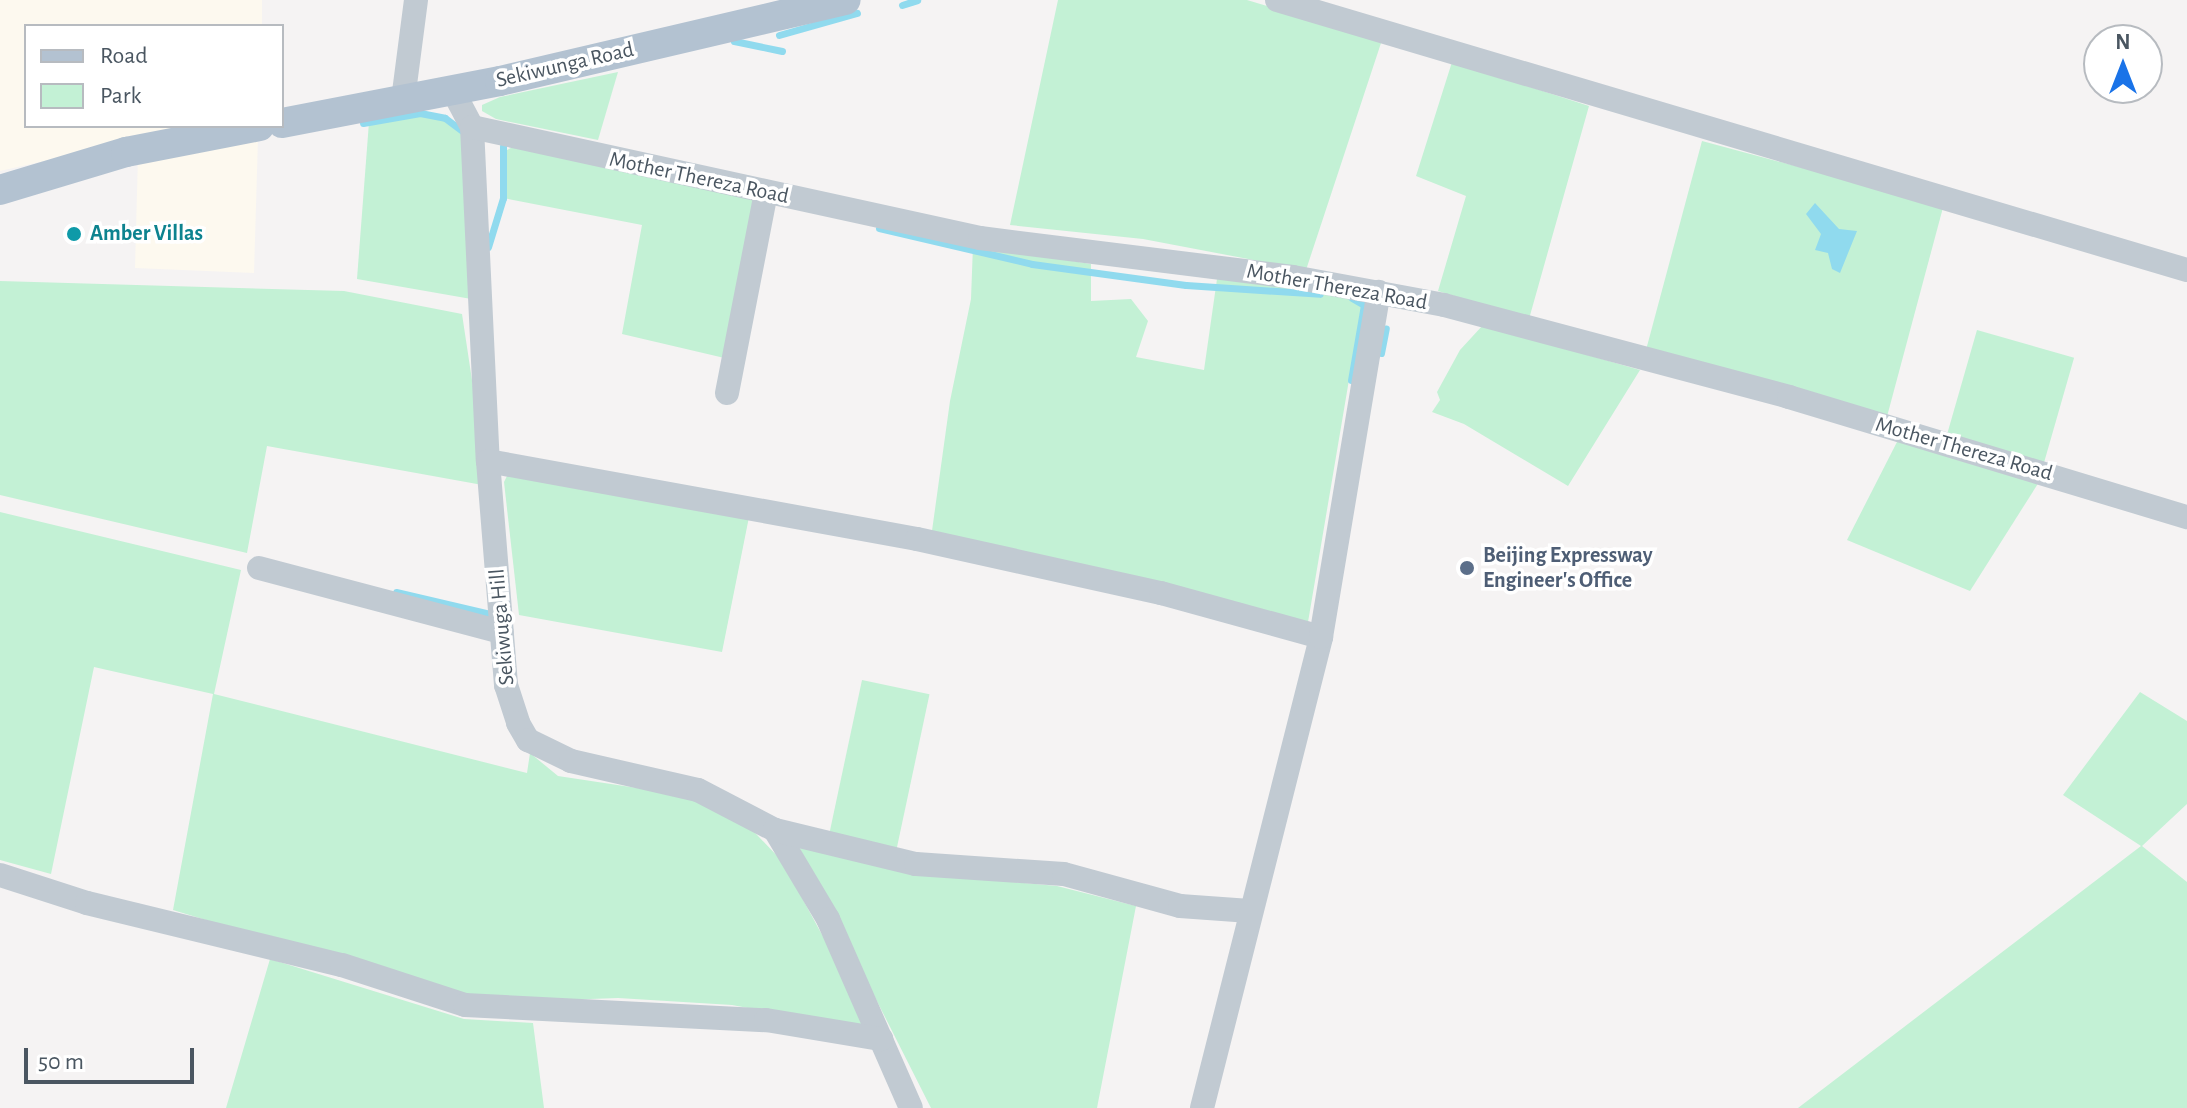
<!DOCTYPE html>
<html>
<head>
<meta charset="utf-8">
<style>
  body { margin:0 }
  #map { position:relative; width:2187px; height:1108px; overflow:hidden; background:#f5f3f3; font-family:"Alegreya Sans",sans-serif }
  div>[style] { position:absolute }
  .commercial>* { inset:0; background:#fdf9ef }
  .green>* { inset:0; background:#c3f1d5; transform-origin:0 0 }
  .water>* { inset:0; background:#90daee }
  .stream>* { height:7px; margin:-3.5px; padding:0 3.5px; transform-origin:3.5px; border-radius:3.5px; background:#90daee }
  .minor>* { height:24px; margin:-12px; padding:0 12px; transform-origin:12px; border-radius:12px; background:#c1cad2 }
  .major>* { height:30px; margin:-15px; padding:0 15px; transform-origin:15px; border-radius:15px; background:#b3c2d1 }
  .dots>* { width:22px; height:22px; translate:-50% -50%; box-sizing:border-box; border:4px solid #fff; border-radius:50% }
  span { translate:-50% -50%; white-space:nowrap; text-align:center; line-height:1.15; -webkit-text-stroke:7px #fff; paint-order:stroke }
  .street-label { font-size:22px; color:#4a5661 }
  .culture-label { font-size:22px; color:#0d838f; font-weight:700 }
  .left { translate:0 -50%; text-align:left }
  .service-label { font-size:22px; color:#4e5e75; font-weight:700 }
  .legend { position:absolute; left:24px; top:24px; width:260px; height:104px; box-sizing:border-box; background:#fff; border:2px solid #b7bbc0; margin:0; padding:10px 14px; list-style:none; font-size:24px; color:#4a5661 }
  .legend li { display:flex; align-items:center; gap:16px; height:40px }
  .legend b { width:40px; border:2px solid #b7bbc0 }
  .north { position:absolute; left:2083px; top:24px; width:80px; height:80px; box-sizing:border-box; background:#fff; border:2px solid #b7bbc0; border-radius:50%; rotate:0deg; font-size:22px; font-weight:700; line-height:32px; text-align:center; color:#4a5661 }
  .north::after { content:''; display:block; margin:auto; width:28px; height:36px; background:#1a73e8; clip-path:polygon(50% 0,100% 100%,50% 72%,0 100%) }
  .scale { position:absolute; left:24px; top:1048px; width:170px; height:36px; box-sizing:border-box; border:4px solid #4a5661; border-top:0; padding-left:10px; font-size:24px; line-height:28px; white-space:nowrap; color:#4a5661; -webkit-text-stroke:6px #fff; paint-order:stroke }
</style>
</head>
<body>
<div id="map">
  <div class="commercial">
    <i style="clip-path:polygon(0 0,262px 0,262px 26px,26px 26px,26px 126px,199px 126px,0 171px)"></i>
    <i style="clip-path:polygon(258px 138px,254px 273px,135px 268px,138px 156px)"></i>
  </div>
  <div class="green">
    <i style="clip-path:polygon(1058px 0,1247px 0,1382px 40px,1306px 270px,1143px 239px,1010px 225px)"></i>
    <i style="clip-path:polygon(1452px 62px,1589px 106px,1529px 319px,1438px 291px,1466px 196px,1416px 176px)"></i>
    <i style="clip-path:polygon(618px 72px,598px 140px,496px 119px,482px 111px,482px 105px,500px 97px)"></i>
    <i style="clip-path:polygon(420px 113px,445px 118px,470px 137px,477px 300px,357px 279px,369px 122px)"></i>
    <i style="left:1702px;top:141px;width:250px;height:221px;rotate:15deg"></i>
    <i style="clip-path:polygon(520px 143px,772px 201px,733px 360px,622px 334px,642px 225px,503px 198px,507px 150px)"></i>
    <i style="clip-path:polygon(973px 245px,1091px 264px,1091px 301px,1131px 299px,1148px 321px,1136px 357px,1204px 370px,1217px 279px,1313px 288px,1362px 303px,1307px 628px,931px 538px,950px 401px,971px 299px)"></i>
    <i style="clip-path:polygon(0 281px,344px 291px,462px 314px,488px 486px,267px 446px,247px 553px,0 495px)"></i>
    <i style="clip-path:polygon(1483px 325px,1640px 370px,1568px 486px,1464px 424px,1432px 412px,1440px 400px,1437px 392px,1460px 350px)"></i>
    <i style="left:1977px;top:330px;width:101px;height:110px;rotate:16deg"></i>
    <i style="clip-path:polygon(1898px 440px,2039px 482px,1970px 591px,1847px 540px)"></i>
    <i style="clip-path:polygon(508px 474px,749px 517px,722px 652px,519px 615px,504px 482px)"></i>
    <i style="clip-path:polygon(0 512px,241px 570px,214px 694px,527px 773px,530px 753px,558px 776px,677px 794px,738px 815px,782px 861px,865px 1014px,861px 1029px,732px 1005px,618px 998px,480px 1003px,173px 910px,213px 694px,94px 667px,51px 874px,0 860px)"></i>
    <i style="left:862px;top:680px;width:69px;height:162px;rotate:12deg"></i>
    <i style="clip-path:polygon(2140px 692px,2187px 721px,2187px 804px,2142px 846px,2187px 882px,2187px 1108px,1798px 1108px,2141px 846px,2063px 795px)"></i>
    <i style="clip-path:polygon(798px 845px,981px 879px,1057px 886px,1136px 906px,1097px 1108px,931px 1108px)"></i>
    <i style="clip-path:polygon(270px 959px,464px 1019px,533px 1023px,544px 1108px,226px 1108px)"></i>
  </div>
  <div class="water">
    <i style="clip-path:polygon(1815px 203px,1839px 229px,1857px 231px,1840px 273px,1832px 269px,1828px 253px,1815px 250px,1821px 234px,1806px 214px)"></i>
  </div>
  <div class="stream">
    <i style="left:902px;top:5px;width:16px;rotate:-18deg"></i>
    <i style="left:779px;top:35px;width:81px;rotate:-15.8deg"></i>
    <i style="left:734px;top:41px;width:49px;rotate:11.8deg"></i>
    <i style="left:363px;top:123px;width:58px;rotate:-10deg"></i>
    <i style="left:420px;top:113px;width:25px;rotate:11deg"></i>
    <i style="left:445px;top:118px;width:25px;rotate:37deg"></i>
    <i style="left:879px;top:228px;width:157px;rotate:13.2deg"></i>
    <i style="left:1032px;top:264px;width:155px;rotate:7.8deg"></i>
    <i style="left:1186px;top:285px;width:134px;rotate:3.8deg"></i>
    <i style="left:488px;top:247px;width:51px;rotate:-73deg"></i>
    <i style="left:503px;top:198px;width:52px;rotate:-90deg"></i>
    <i style="left:1381px;top:353px;width:25px;rotate:-79deg"></i>
    <i style="left:1351px;top:380px;width:76px;rotate:-80.2deg"></i>
    <i style="left:1364px;top:305px;width:14px;rotate:-150deg"></i>
    <i style="left:396px;top:592px;width:102px;rotate:13.1deg"></i>
  </div>
  <div class="minor">
    <i style="left:1277px;top:0;width:949px;rotate:16.53deg"></i>
    <i style="left:453px;top:91px;width:41px;rotate:62.2deg"></i>
    <i style="left:472px;top:127px;width:334px;rotate:87.3deg"></i>
    <i style="left:488px;top:461px;width:225px;rotate:85.4deg"></i>
    <i style="left:506px;top:685px;width:40px;rotate:72deg"></i>
    <i style="left:518px;top:723px;width:20px;rotate:60deg"></i>
    <i style="left:528px;top:740px;width:48px;rotate:26deg"></i>
    <i style="left:571px;top:761px;width:130px;rotate:12.9deg"></i>
    <i style="left:698px;top:790px;width:87px;rotate:27.5deg"></i>
    <i style="left:775px;top:830px;width:104px;rotate:59.2deg"></i>
    <i style="left:828px;top:919px;width:206px;rotate:66.3deg"></i>
    <i style="left:403px;top:100px;width:101px;rotate:-82.6deg"></i>
    <i style="left:472px;top:127px;width:520px;rotate:12.33deg"></i>
    <i style="left:980px;top:238px;width:315px;rotate:7.1deg"></i>
    <i style="left:1293px;top:277px;width:154px;rotate:10.5deg"></i>
    <i style="left:1444px;top:305px;width:357px;rotate:14.9deg"></i>
    <i style="left:1789px;top:397px;width:416px;rotate:16.8deg"></i>
    <i style="left:727px;top:393px;width:205px;rotate:-79deg"></i>
    <i style="left:488px;top:461px;width:436px;rotate:10.3deg"></i>
    <i style="left:917px;top:539px;width:250px;rotate:12.5deg"></i>
    <i style="left:1161px;top:593px;width:166px;rotate:15.4deg"></i>
    <i style="left:259px;top:568px;width:251px;rotate:14.8deg"></i>
    <i style="left:775px;top:830px;width:145px;rotate:13.6deg"></i>
    <i style="left:916px;top:864px;width:148px;rotate:3.9deg"></i>
    <i style="left:1064px;top:874px;width:120px;rotate:15.4deg"></i>
    <i style="left:1180px;top:906px;width:70px;rotate:4.1deg"></i>
    <i style="left:0;top:875px;width:91px;rotate:17.8deg"></i>
    <i style="left:87px;top:903px;width:262px;rotate:13.7deg"></i>
    <i style="left:342px;top:965px;width:129px;rotate:18deg"></i>
    <i style="left:465px;top:1005px;width:301px;rotate:2.9deg"></i>
    <i style="left:766px;top:1020px;width:117px;rotate:9.4deg"></i>
    <i style="left:1202px;top:1108px;width:486px;rotate:-75.8deg"></i>
    <i style="left:1321px;top:637px;width:350px;rotate:-80.5deg"></i>
  </div>
  <div class="major">
    <i style="left:282px;top:123px;width:222px;rotate:-10.9deg"></i>
    <i style="left:500px;top:81px;width:355px;rotate:-13.2deg"></i>
    <i style="left:0;top:190px;width:132px;rotate:-16.8deg"></i>
    <i style="left:126px;top:152px;width:136px;rotate:-11deg"></i>
  </div>
  <div class="dots">
    <i style="left:74px;top:234px;background:#0f9aa8"></i>
    <i style="left:1467px;top:568px;background:#5c6f8a"></i>
  </div>
  <div class="street-label">
    <span style="left:565px;top:65px;rotate:-13deg">Sekiwunga Road</span>
    <span style="left:699px;top:178px;rotate:12deg">Mother Thereza Road</span>
    <span style="left:1337px;top:287px;rotate:10deg">Mother Thereza Road</span>
    <span style="left:1964px;top:449px;rotate:16deg">Mother Thereza Road</span>
    <span style="left:502px;top:627px;rotate:-95deg">Sekiwuga Hill</span>
  </div>
  <div class="culture-label">
    <span class="left" style="left:90px;top:234px">Amber Villas</span>
  </div>
  <div class="service-label">
    <span class="left" style="left:1483px;top:568px">Beijing Expressway<br>Engineer's Office</span>
  </div>
  <ul class="legend">
  <li><b style="height:10px;background:#b3c2d1"></b>Road</li>
  <li><b style="height:22px;background:#c3f1d5"></b>Park</li>
  </ul>
  <div class="north">N</div>
  <div class="scale">50 m</div>
</div>
</body>
</html>
